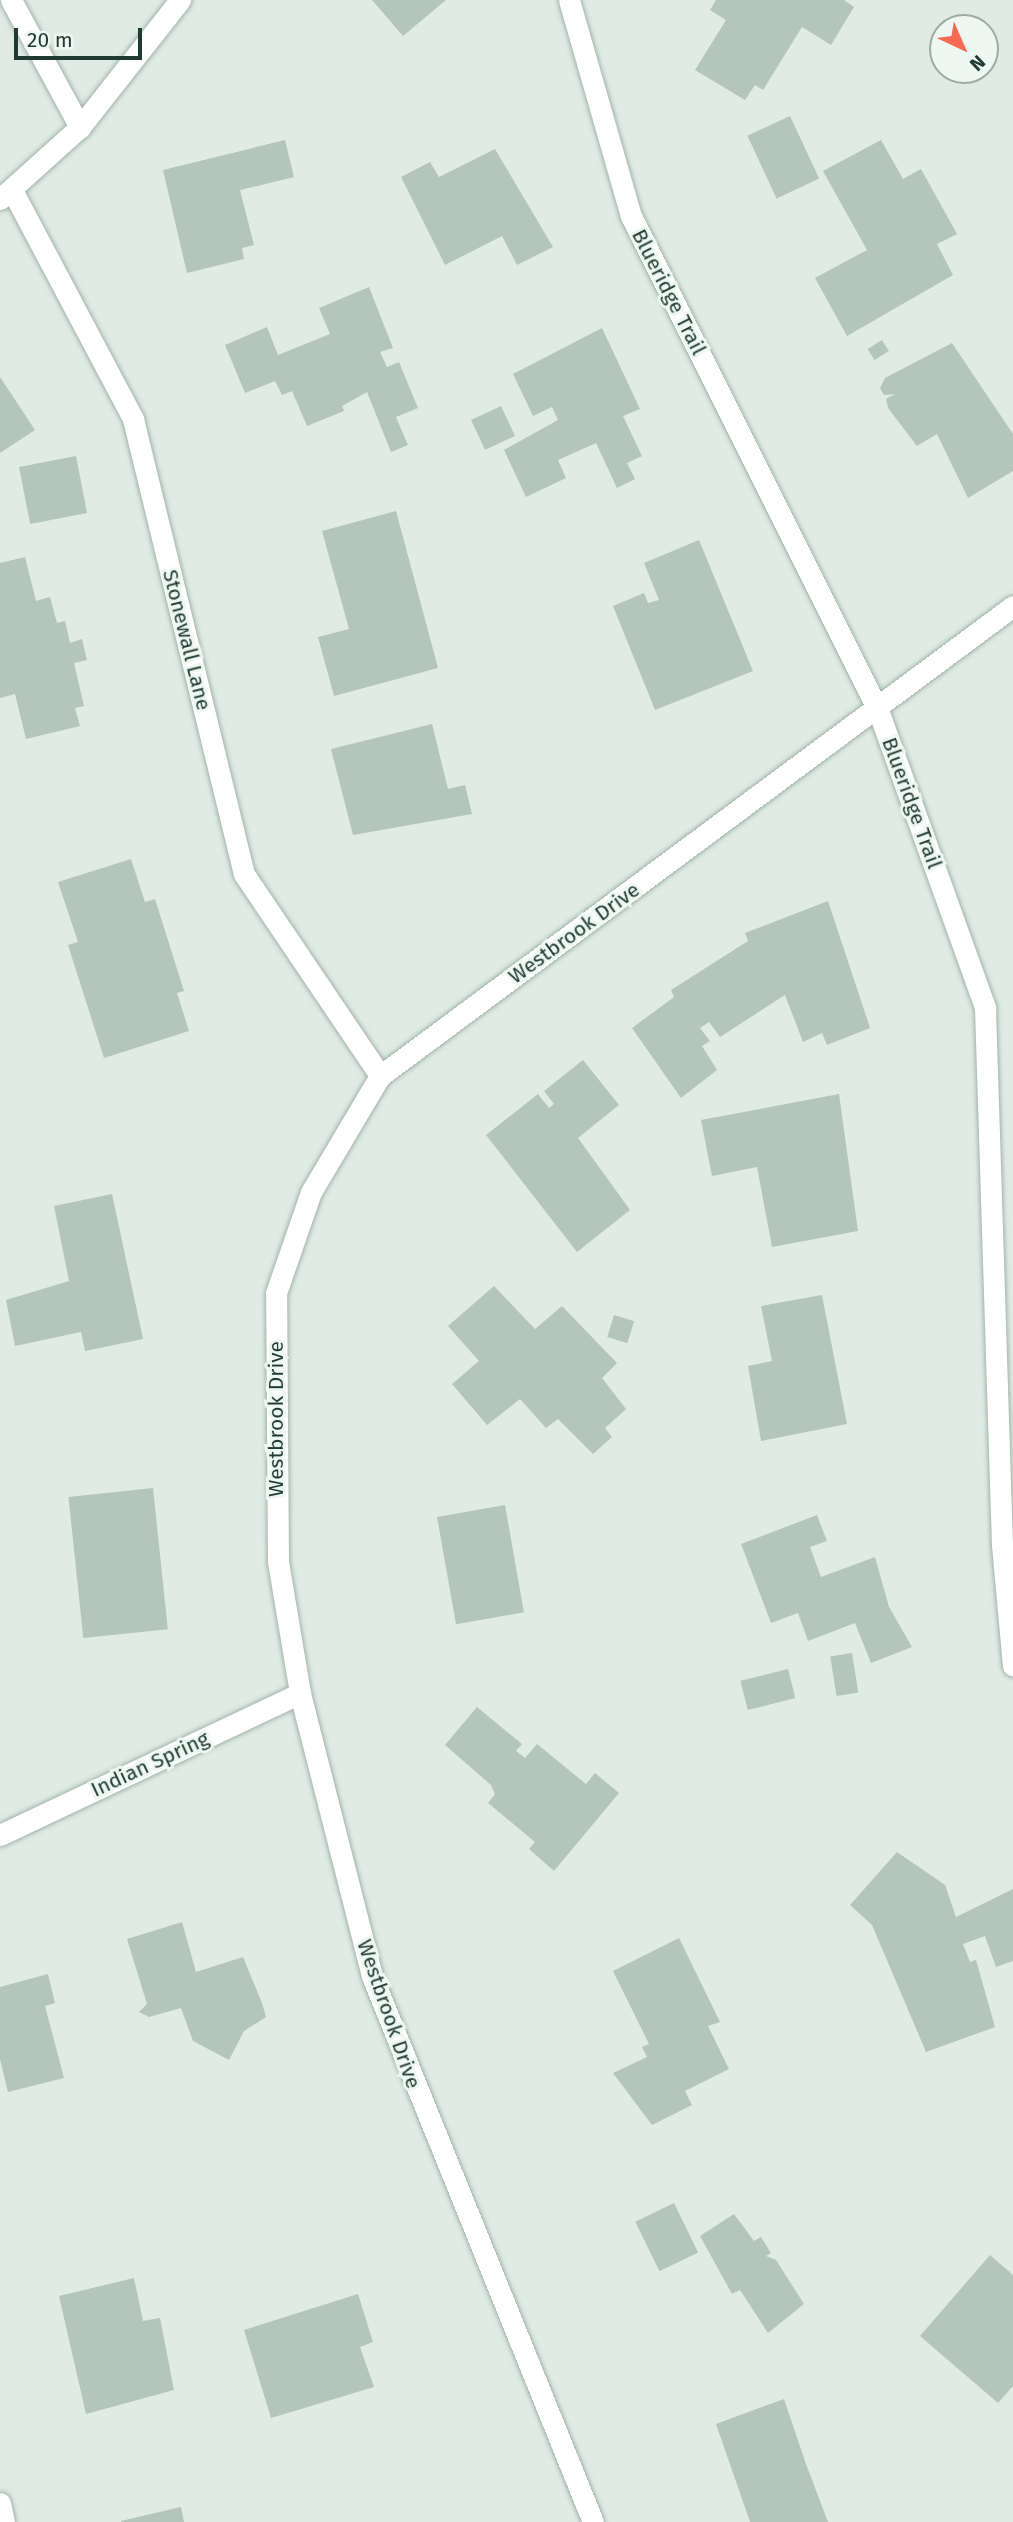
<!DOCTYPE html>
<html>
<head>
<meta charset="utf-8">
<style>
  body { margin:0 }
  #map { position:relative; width:1013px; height:2522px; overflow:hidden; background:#dfebe4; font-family:"Fira Sans",sans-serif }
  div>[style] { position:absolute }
  .building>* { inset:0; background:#b4c5bd; transform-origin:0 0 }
  .roads { filter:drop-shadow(0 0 2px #a2b3ab) drop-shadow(0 0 2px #a2b3ab) }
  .street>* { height:21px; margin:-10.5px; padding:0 10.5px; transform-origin:10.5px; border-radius:10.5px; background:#fff }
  span { translate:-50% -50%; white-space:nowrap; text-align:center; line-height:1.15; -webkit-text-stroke:6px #eff7f2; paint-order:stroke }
  .street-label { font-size:21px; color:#1f3b31 }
  .north { position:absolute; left:929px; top:14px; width:70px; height:70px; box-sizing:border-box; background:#eff7f2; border:2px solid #9caca5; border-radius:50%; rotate:136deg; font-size:19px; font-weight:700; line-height:28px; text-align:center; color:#1f3b31 }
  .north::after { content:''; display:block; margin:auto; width:24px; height:32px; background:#f76951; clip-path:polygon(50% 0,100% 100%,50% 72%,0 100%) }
  .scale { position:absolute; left:14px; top:28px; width:128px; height:32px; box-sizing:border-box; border:4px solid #1f3b31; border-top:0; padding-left:9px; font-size:21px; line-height:24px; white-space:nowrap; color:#1f3b31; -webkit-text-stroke:5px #eff7f2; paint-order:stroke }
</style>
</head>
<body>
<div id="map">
  <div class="building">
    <i style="clip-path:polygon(372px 0,446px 0,403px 36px)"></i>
    <i style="clip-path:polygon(716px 0,844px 0,854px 7px,831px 45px,802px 27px,763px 90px,755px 85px,745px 100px,695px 70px,726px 20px,710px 10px)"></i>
    <i style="left:790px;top:116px;width:69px;height:47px;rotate:65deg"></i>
    <i style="clip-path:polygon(285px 140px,294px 177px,240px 190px,254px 245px,242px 248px,244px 259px,187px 273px,163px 170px)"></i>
    <i style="clip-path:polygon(881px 140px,903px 179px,921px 169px,957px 234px,937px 244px,953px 275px,847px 336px,815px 278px,867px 250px,823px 171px)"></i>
    <i style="clip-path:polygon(495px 149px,553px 247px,517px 265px,502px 236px,445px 265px,401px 177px,430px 162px,439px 177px)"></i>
    <i style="clip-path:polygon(369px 287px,393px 348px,380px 352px,387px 367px,399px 362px,418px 408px,396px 417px,408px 445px,391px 452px,367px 392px,342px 406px,344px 411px,307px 426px,292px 391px,282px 395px,275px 381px,245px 393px,225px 345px,267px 327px,278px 355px,330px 334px,319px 308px)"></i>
    <i style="clip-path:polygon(602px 328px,640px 409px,623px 416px,642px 456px,627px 463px,635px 479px,617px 488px,596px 443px,558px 460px,566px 478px,526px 497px,504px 450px,558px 420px,552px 407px,533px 416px,513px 374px)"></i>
    <i style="left:882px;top:340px;width:13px;height:17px;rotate:58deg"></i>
    <i style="clip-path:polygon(952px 343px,1013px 434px,1013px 471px,968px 498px,937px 434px,917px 446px,888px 408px,886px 399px,895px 394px,884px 395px,880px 388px,885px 378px)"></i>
    <i style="clip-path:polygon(0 377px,35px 430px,0 453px)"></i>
    <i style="left:501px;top:406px;width:33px;height:33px;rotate:65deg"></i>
    <i style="left:76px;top:456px;width:58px;height:58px;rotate:79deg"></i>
    <i style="clip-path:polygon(396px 511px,438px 668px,334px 696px,318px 637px,349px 629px,322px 531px)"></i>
    <i style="clip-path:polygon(699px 540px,753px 671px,655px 710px,613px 606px,644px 593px,648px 603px,659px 600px,644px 563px)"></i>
    <i style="clip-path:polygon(25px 557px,36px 601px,50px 597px,57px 623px,65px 621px,70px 643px,82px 639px,87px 660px,74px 663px,84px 706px,75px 708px,80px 726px,26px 739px,15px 694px,0 698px,0 563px)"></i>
    <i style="clip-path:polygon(432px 724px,448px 789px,465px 785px,472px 814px,353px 835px,331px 749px)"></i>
    <i style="clip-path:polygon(131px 859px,145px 902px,155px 899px,184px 991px,177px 993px,189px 1031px,104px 1058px,68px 945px,78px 942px,58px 882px)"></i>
    <i style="clip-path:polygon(828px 901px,870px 1028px,827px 1045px,822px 1033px,803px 1042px,785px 995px,720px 1037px,709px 1022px,700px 1028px,710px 1041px,702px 1046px,717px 1070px,681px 1098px,632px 1028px,674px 997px,671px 990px,748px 941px,745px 933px)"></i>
    <i style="clip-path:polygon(583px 1060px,619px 1105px,578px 1138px,630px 1210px,577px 1252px,486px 1135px,538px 1094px,549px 1108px,554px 1104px,544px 1091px)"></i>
    <i style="clip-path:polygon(839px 1094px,858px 1231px,772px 1247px,757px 1167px,712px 1176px,701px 1120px)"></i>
    <i style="clip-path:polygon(112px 1194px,143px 1339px,85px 1351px,81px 1332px,15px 1346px,6px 1300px,69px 1281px,54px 1206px)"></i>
    <i style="clip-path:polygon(494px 1286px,535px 1329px,562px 1306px,617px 1363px,602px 1378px,626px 1409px,605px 1428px,612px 1437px,593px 1454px,558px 1419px,546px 1428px,520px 1399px,487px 1425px,452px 1384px,479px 1361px,448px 1326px)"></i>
    <i style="clip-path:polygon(822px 1295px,847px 1424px,761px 1441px,748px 1366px,772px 1361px,761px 1306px)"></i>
    <i style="left:614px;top:1315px;width:21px;height:23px;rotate:17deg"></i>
    <i style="left:153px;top:1488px;width:142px;height:85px;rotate:84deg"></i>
    <i style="left:505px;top:1505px;width:109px;height:69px;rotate:80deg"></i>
    <i style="clip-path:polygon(817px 1515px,827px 1541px,810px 1547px,821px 1577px,875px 1557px,889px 1607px,912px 1647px,871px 1663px,855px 1623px,808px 1641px,798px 1613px,771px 1623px,741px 1544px)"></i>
    <i style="left:852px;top:1653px;width:40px;height:22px;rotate:81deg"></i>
    <i style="left:788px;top:1669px;width:30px;height:49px;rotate:76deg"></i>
    <i style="clip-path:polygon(477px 1707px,522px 1744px,516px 1751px,525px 1758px,537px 1744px,586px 1784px,595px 1773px,619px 1793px,554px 1871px,529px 1849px,535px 1842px,488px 1803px,495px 1794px,491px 1785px,445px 1745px)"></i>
    <i style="clip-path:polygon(897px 1852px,945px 1885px,956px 1917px,1013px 1889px,1013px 1961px,996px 1967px,985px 1936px,963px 1944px,970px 1962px,976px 1960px,995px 2027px,926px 2052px,872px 1925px,850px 1905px)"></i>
    <i style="clip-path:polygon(182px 1922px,196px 1972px,243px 1957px,262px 2003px,266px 2017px,244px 2031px,229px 2060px,193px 2041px,181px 2008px,149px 2017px,139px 2012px,147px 2004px,127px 1939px)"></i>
    <i style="clip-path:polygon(679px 1938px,720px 2022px,708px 2026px,729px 2069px,685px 2091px,692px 2105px,652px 2125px,613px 2073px,647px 2057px,642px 2047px,649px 2044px,613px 1971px)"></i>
    <i style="clip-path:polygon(48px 1974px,55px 2003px,45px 2006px,64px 2078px,8px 2092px,0 2059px,0 1987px)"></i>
    <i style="left:674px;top:2203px;width:55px;height:43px;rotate:64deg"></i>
    <i style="clip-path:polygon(734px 2214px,754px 2241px,761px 2237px,771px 2253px,766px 2256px,776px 2260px,804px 2304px,768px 2333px,740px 2290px,732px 2294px,700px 2236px)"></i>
    <i style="clip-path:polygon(990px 2255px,1013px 2275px,1013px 2386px,998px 2403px,920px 2336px)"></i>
    <i style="clip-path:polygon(134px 2278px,143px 2321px,160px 2318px,174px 2390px,86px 2414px,59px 2296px)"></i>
    <i style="clip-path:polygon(358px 2294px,373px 2342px,360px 2347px,374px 2387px,271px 2418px,244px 2330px)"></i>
    <i style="clip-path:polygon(784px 2399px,806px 2464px,828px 2522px,750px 2522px,716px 2424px)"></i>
    <i style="clip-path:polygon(181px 2507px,184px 2522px,121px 2522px,121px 2521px)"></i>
  </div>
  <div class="roads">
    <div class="street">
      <i style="left:11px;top:0;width:145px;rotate:61.5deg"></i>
      <i style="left:569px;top:0;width:225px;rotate:74deg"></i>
      <i style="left:631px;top:216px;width:552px;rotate:63.43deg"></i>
      <i style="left:878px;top:710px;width:317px;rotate:70.2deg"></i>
      <i style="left:985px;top:1008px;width:537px;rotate:88.19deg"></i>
      <i style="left:1002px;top:1545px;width:121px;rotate:84.8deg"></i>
      <i style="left:13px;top:192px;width:257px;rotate:62.1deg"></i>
      <i style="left:133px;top:419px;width:468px;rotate:76.3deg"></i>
      <i style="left:244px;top:874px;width:244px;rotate:56deg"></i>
      <i style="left:0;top:199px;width:108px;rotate:-42deg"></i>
      <i style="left:80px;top:127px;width:162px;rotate:-51.8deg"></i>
      <i style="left:0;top:1835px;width:332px;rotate:-25.3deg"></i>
      <i style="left:0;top:2503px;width:19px;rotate:78deg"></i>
      <i style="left:593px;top:2522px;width:589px;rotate:-112.04deg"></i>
      <i style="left:372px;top:1976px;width:292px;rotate:-104.3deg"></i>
      <i style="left:300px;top:1693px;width:134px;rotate:-99.5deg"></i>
      <i style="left:278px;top:1561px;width:268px;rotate:-90.4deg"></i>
      <i style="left:276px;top:1293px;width:107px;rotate:-70.9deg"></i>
      <i style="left:311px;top:1192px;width:135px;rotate:-59.3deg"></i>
      <i style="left:380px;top:1076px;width:788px;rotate:-36.59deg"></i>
    </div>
  </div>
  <div class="street-label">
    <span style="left:669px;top:292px;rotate:63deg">Blueridge Trail</span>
    <span style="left:187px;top:640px;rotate:76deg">Stonewall Lane</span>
    <span style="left:912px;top:803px;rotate:70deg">Blueridge Trail</span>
    <span style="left:574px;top:933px;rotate:-36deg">Westbrook Drive</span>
    <span style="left:276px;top:1419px;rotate:-90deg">Westbrook Drive</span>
    <span style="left:150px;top:1764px;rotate:-25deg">Indian Spring</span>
    <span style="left:389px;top:2014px;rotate:71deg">Westbrook Drive</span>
  </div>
  <div class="north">N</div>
  <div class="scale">20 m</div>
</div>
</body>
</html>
